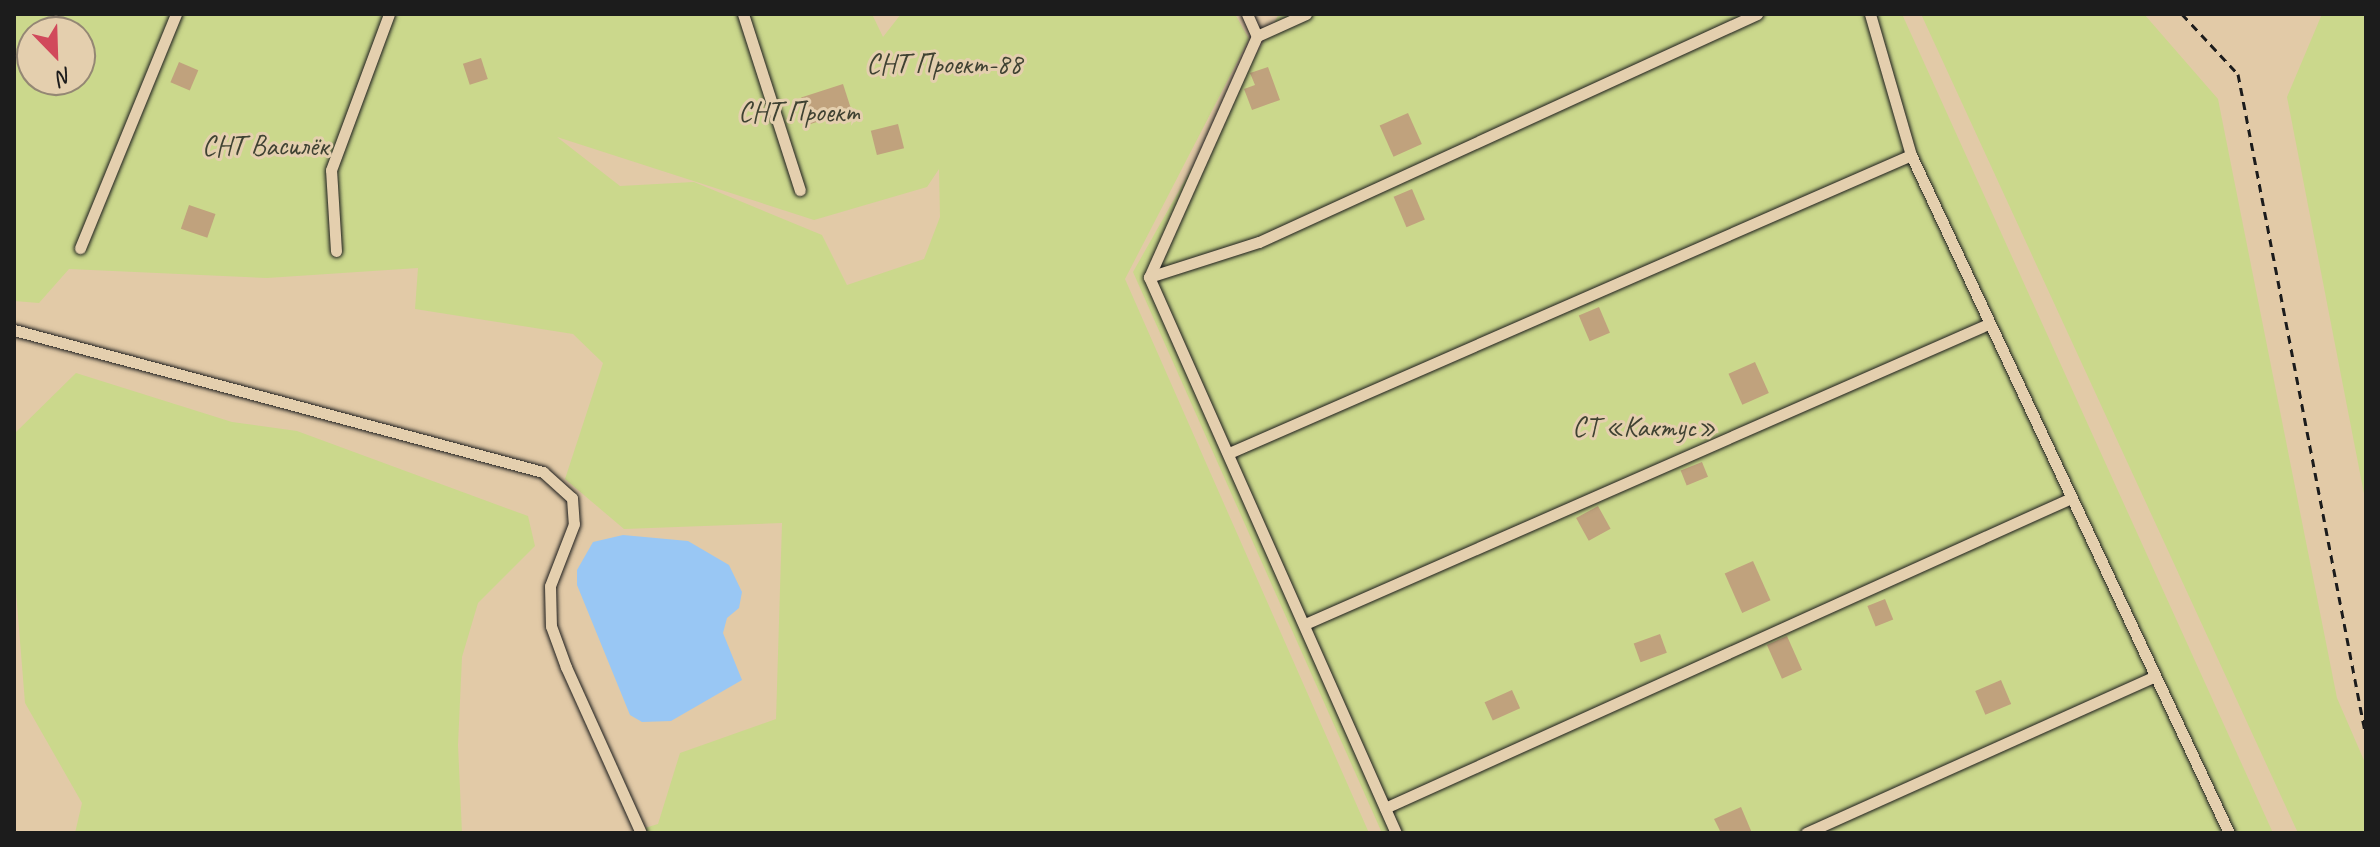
<!DOCTYPE html>
<html>
<head>
<meta charset="utf-8">
<style>
  body { margin:0 }
  #map { position:relative; width:2380px; height:847px; overflow:hidden; background:#e2caa7; font-family:Caveat,sans-serif }
  div>[style] { position:absolute }
  .green>* { inset:0; background:#cbd88c }
  .water>* { inset:0; background:#99c7f4 }
  .building>* { inset:0; background:#c0a27d; transform-origin:0 0 }
  .path>* { height:3px; margin-top:-1.5px; transform-origin:0; background:repeating-linear-gradient(90deg,#1c1c1c 0 8px,transparent 0 14px) }
  .roads { filter:drop-shadow(0 0 2px #1c1c1c) drop-shadow(0 0 2px #1c1c1c) }
  .lane>* { height:11px; margin:-5.5px; padding:0 5.5px; transform-origin:5.5px; border-radius:5.5px; background:#e4cfae }
  span { translate:-50% -50%; white-space:nowrap; text-align:center; line-height:1.15; -webkit-text-stroke:6px #e4cfae; paint-order:stroke }
  .park-label { font-size:28px; color:#3f4232 }
  .frame { position:absolute; inset:0; border:16px solid #1c1c1c; pointer-events:none }
  .north { position:absolute; left:16px; top:16px; width:80px; height:80px; box-sizing:border-box; background:#e4cfae; border:2px solid #948774; border-radius:50%; rotate:157deg; font-size:22px; font-weight:700; line-height:32px; text-align:center; color:#1c1c1c }
  .north::after { content:''; display:block; margin:auto; width:28px; height:36px; background:#d1495b; clip-path:polygon(50% 0,100% 100%,50% 72%,0 100%) }
</style>
</head>
<body>
<div id="map">
  <div class="green">
    <i style="clip-path:polygon(evenodd,14px 14px,872px 14px,883px 37px,901px 14px,1235px 14px,1249px 39px,1125px 279px,1369px 833px,628px 833px,658px 824px,680px 753px,776px 719px,782px 523px,624px 529px,565px 479px,603px 363px,573px 334px,415px 309px,418px 268px,267px 278px,69px 269px,39px 303px,14px 301px,14px 14px,32px 32px,80px 32px,80px 80px,32px 80px,32px 32px,14px 14px,557px 137px,814px 220px,927px 187px,939px 169px,940px 217px,924px 259px,847px 285px,822px 235px,694px 182px,620px 186px,557px 137px)"></i>
    <i style="clip-path:polygon(1279px 14px,1902px 14px,2273px 833px,1382px 833px,1133px 272px)"></i>
    <i style="clip-path:polygon(1921px 14px,2144px 14px,2218px 99px,2337px 698px,2366px 765px,2366px 833px,2298px 833px)"></i>
    <i style="clip-path:polygon(2322px 14px,2366px 14px,2366px 504px,2287px 97px)"></i>
    <i style="clip-path:polygon(76px 373px,232px 422px,297px 431px,528px 516px,535px 546px,478px 603px,462px 657px,458px 745px,462px 833px,75px 833px,82px 803px,25px 703px,14px 567px,14px 434px)"></i>
  </div>
  <div class="water">
    <i style="clip-path:polygon(623px 535px,688px 541px,729px 565px,742px 592px,739px 608px,727px 618px,723px 633px,742px 680px,671px 721px,642px 722px,630px 715px,577px 585px,577px 570px,593px 542px)"></i>
  </div>
  <div class="building">
    <i style="left:481px;top:58px;width:22px;height:19px;rotate:72deg"></i>
    <i style="left:179px;top:62px;width:21px;height:22px;rotate:23deg"></i>
    <i style="clip-path:polygon(1268px 67px,1280px 100px,1252px 110px,1244px 89px,1255px 85px,1250px 73px)"></i>
    <i style="left:843px;top:84px;width:28px;height:44px;rotate:72deg"></i>
    <i style="left:1408px;top:113px;width:34px;height:31px;rotate:66deg"></i>
    <i style="left:898px;top:124px;width:25px;height:28px;rotate:76deg"></i>
    <i style="left:1412px;top:189px;width:33px;height:20px;rotate:67deg"></i>
    <i style="left:189px;top:205px;width:28px;height:25px;rotate:19deg"></i>
    <i style="left:1599px;top:307px;width:28px;height:22px;rotate:67deg"></i>
    <i style="left:1755px;top:362px;width:34px;height:29px;rotate:66deg"></i>
    <i style="left:1702px;top:462px;width:16px;height:23px;rotate:68deg"></i>
    <i style="left:1598px;top:506px;width:26px;height:25px;rotate:61deg"></i>
    <i style="left:1753px;top:561px;width:43px;height:31px;rotate:66deg"></i>
    <i style="left:1885px;top:599px;width:22px;height:19px;rotate:68deg"></i>
    <i style="left:1660px;top:634px;width:20px;height:28px;rotate:70deg"></i>
    <i style="left:1787px;top:636px;width:37px;height:22px;rotate:66deg"></i>
    <i style="left:2001px;top:680px;width:26px;height:28px;rotate:67deg"></i>
    <i style="left:1512px;top:690px;width:20px;height:30px;rotate:66deg"></i>
    <i style="clip-path:polygon(1741px 807px,1752px 833px,1721px 833px,1714px 819px)"></i>
  </div>
  <div class="path">
    <i style="left:2182px;top:14px;width:82px;rotate:47deg"></i>
    <i style="left:2238px;top:74px;width:675px;rotate:79.07deg"></i>
  </div>
  <div class="roads">
    <div class="lane">
      <i style="left:743px;top:14px;width:185px;rotate:72.1deg"></i>
      <i style="left:1247px;top:14px;width:24px;rotate:66deg"></i>
      <i style="left:1306px;top:14px;width:54px;rotate:155.8deg"></i>
      <i style="left:1257px;top:36px;width:264px;rotate:114.1deg"></i>
      <i style="left:1149px;top:277px;width:608px;rotate:66.05deg"></i>
      <i style="left:1870px;top:14px;width:147px;rotate:73.8deg"></i>
      <i style="left:1911px;top:155px;width:749px;rotate:64.87deg"></i>
      <i style="left:80px;top:248px;width:253px;rotate:-67.7deg"></i>
      <i style="left:336px;top:251px;width:81px;rotate:-93.5deg"></i>
      <i style="left:331px;top:170px;width:166px;rotate:-69.6deg"></i>
      <i style="left:1149px;top:277px;width:115px;rotate:-17.7deg"></i>
      <i style="left:1259px;top:242px;width:548px;rotate:-24.6deg"></i>
      <i style="left:14px;top:330px;width:548px;rotate:15.03deg"></i>
      <i style="left:543px;top:472px;width:39px;rotate:42deg"></i>
      <i style="left:572px;top:498px;width:26px;rotate:86deg"></i>
      <i style="left:574px;top:524px;width:66px;rotate:111.2deg"></i>
      <i style="left:550px;top:586px;width:40px;rotate:88.6deg"></i>
      <i style="left:551px;top:626px;width:44px;rotate:69.9deg"></i>
      <i style="left:566px;top:667px;width:182px;rotate:65.7deg"></i>
      <i style="left:1229px;top:453px;width:744px;rotate:-23.6deg"></i>
      <i style="left:1305px;top:624px;width:746px;rotate:-23.71deg"></i>
      <i style="left:1385px;top:808px;width:753px;rotate:-24.32deg"></i>
      <i style="left:1806px;top:833px;width:380px;rotate:-24.2deg"></i>
    </div>
  </div>
  <div class="park-label">
    <span style="left:944px;top:64px">СНТ Проект-88</span>
    <span style="left:799px;top:112px">СНТ Проект</span>
    <span style="left:265px;top:146px">СНТ Василёк</span>
    <span style="left:1644px;top:427px">СТ «Кактус»</span>
  </div>
  <div class="frame"></div>
  <div class="north">N</div>
</div>
</body>
</html>
